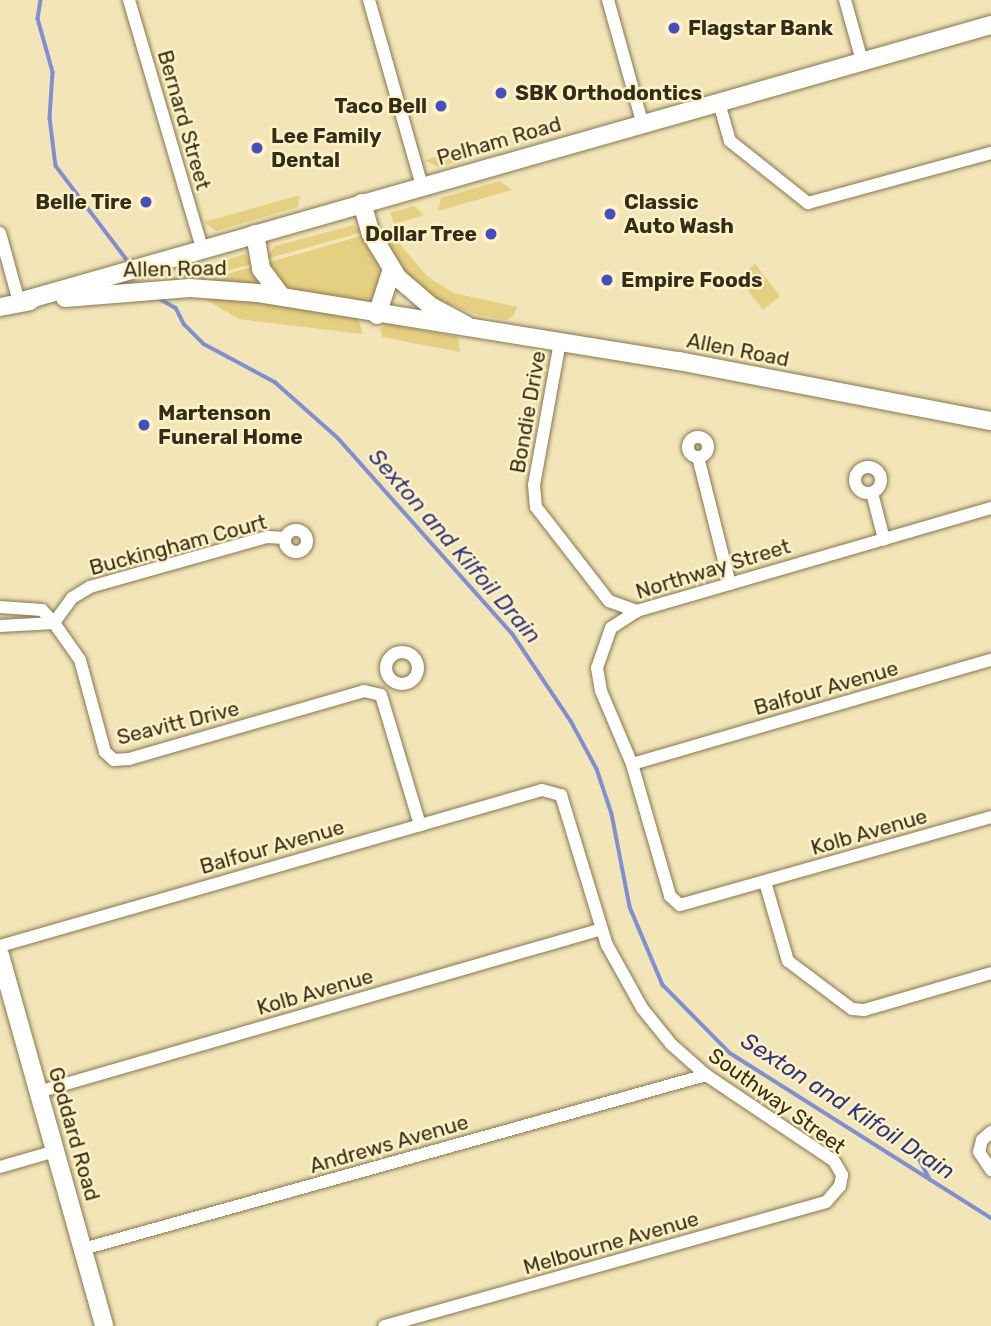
<!DOCTYPE html>
<html>
<head>
<meta charset="utf-8">
<style>
  body { margin:0 }
  #map { position:relative; width:991px; height:1326px; overflow:hidden; background:#f2e5b7; font-family:Rubik,sans-serif }
  div>[style] { position:absolute }
  .green>* { inset:0; background:#e5cf80; transform-origin:0 0 }
  .stream>* { height:3.5px; margin:-1.75px; padding:0 1.75px; transform-origin:1.75px; border-radius:1.75px; background:#808fd3 }
  .roads { filter:drop-shadow(0 0 2px #84784f) drop-shadow(0 0 2px #84784f) }
  .street>* { height:12px; margin:-6px; padding:0 6px; transform-origin:6px; border-radius:6px; background:#fff }
  .street>.ring { margin:-6px; padding:0; box-sizing:content-box; background:none; border:12px solid #fff; border-radius:50% }
  .secondary>* { height:18px; margin:-9px; padding:0 9px; transform-origin:9px; border-radius:9px; background:#fff }
  .dots>* { width:19px; height:19px; translate:-50% -50%; box-sizing:border-box; border:4px solid #fff2c4; border-radius:50% }
  span { translate:-50% -50%; white-space:nowrap; text-align:center; line-height:1.15; -webkit-text-stroke:5px #fff2c4; paint-order:stroke }
  .poi-label { font-size:21px; color:#332e1c; font-weight:700 }
  .left { translate:0 -50%; text-align:left }
  .right { translate:-100% -50%; text-align:right }
  .street-label { font-size:21px; color:#332e1c }
  .water-label { font-size:23px; color:#2f3686; font-style:italic }
</style>
</head>
<body>
<div id="map">
  <div class="green">
    <i style="clip-path:polygon(476px 145px,472px 157px,438px 167px,425px 160px)"></i>
    <i style="clip-path:polygon(500px 181px,512px 190px,438px 211px,441px 198px)"></i>
    <i style="clip-path:polygon(300px 195px,298px 207px,216px 231px,204px 222px)"></i>
    <i style="clip-path:polygon(414px 206px,424px 215px,394px 224px,390px 213px)"></i>
    <i style="clip-path:polygon(354px 225px,363px 232px,266px 259px,275px 246px)"></i>
    <i style="clip-path:polygon(392px 227px,402px 247px,428px 277px,454px 293px,517px 307px,514px 315px,507px 320px,478px 315px,433px 298px,403px 272px,382px 237px,380px 231px)"></i>
    <i style="clip-path:polygon(364px 235px,381px 270px,372px 305px,289px 291px,267px 263px)"></i>
    <i style="clip-path:polygon(245px 254px,252px 264px,208px 276px,207px 281px,167px 280px)"></i>
    <i style="left:755px;top:264px;width:41px;height:22px;rotate:52deg"></i>
    <i style="clip-path:polygon(252px 267px,263px 286px,211px 282px,210px 279px)"></i>
    <i style="clip-path:polygon(210px 295px,358px 318px,363px 334px,238px 319px,207px 300px)"></i>
    <i style="clip-path:polygon(387px 324px,458px 337px,460px 352px,382px 337px,380px 328px)"></i>
  </div>
  <div class="stream">
    <i style="left:41px;top:0;width:19px;rotate:99deg"></i>
    <i style="left:38px;top:19px;width:55px;rotate:74.2deg"></i>
    <i style="left:53px;top:72px;width:46px;rotate:93.7deg"></i>
    <i style="left:50px;top:118px;width:48px;rotate:82.9deg"></i>
    <i style="left:56px;top:166px;width:124px;rotate:52.9deg"></i>
    <i style="left:155px;top:296px;width:24px;rotate:30deg"></i>
    <i style="left:176px;top:308px;width:18px;rotate:63deg"></i>
    <i style="left:184px;top:324px;width:28px;rotate:45deg"></i>
    <i style="left:204px;top:344px;width:81px;rotate:28.2deg"></i>
    <i style="left:275px;top:382px;width:84px;rotate:41.6deg"></i>
    <i style="left:338px;top:438px;width:261px;rotate:48.3deg"></i>
    <i style="left:512px;top:633px;width:106px;rotate:56.2deg"></i>
    <i style="left:571px;top:721px;width:55px;rotate:61.6deg"></i>
    <i style="left:597px;top:769px;width:47px;rotate:71.6deg"></i>
    <i style="left:612px;top:814px;width:95px;rotate:79deg"></i>
    <i style="left:630px;top:907px;width:85px;rotate:67.1deg"></i>
    <i style="left:663px;top:985px;width:95px;rotate:45.4deg"></i>
    <i style="left:730px;top:1053px;width:309px;rotate:32.3deg"></i>
    <i style="left:916px;top:1153px;width:30px;rotate:62deg"></i>
  </div>
  <div class="roads">
    <div class="street">
      <i style="left:129px;top:0;width:262px;rotate:73.6deg"></i>
      <i style="left:369px;top:0;width:193px;rotate:74.1deg"></i>
      <i style="left:608px;top:0;width:130px;rotate:74.4deg"></i>
      <i style="left:845px;top:0;width:63px;rotate:74.4deg"></i>
      <i style="left:719px;top:103px;width:40px;rotate:74deg"></i>
      <i style="left:730px;top:141px;width:100px;rotate:38.5deg"></i>
      <i style="left:808px;top:203px;width:190px;rotate:-15.3deg"></i>
      <i style="left:0;top:233px;width:72px;rotate:74.6deg"></i>
      <i style="left:560px;top:342px;width:145px;rotate:100.3deg"></i>
      <i style="left:534px;top:485px;width:22px;rotate:85deg"></i>
      <i style="left:536px;top:507px;width:119px;rotate:52.2deg"></i>
      <i style="left:609px;top:601px;width:30px;rotate:20deg"></i>
      <i class="ring" style="left:688px;top:437px;width:8px;height:8px"></i>
      <i style="left:698px;top:457px;width:131px;rotate:75.9deg"></i>
      <i class="ring" style="left:855px;top:467px;width:14px;height:14px"></i>
      <i style="left:872px;top:493px;width:48px;rotate:75.4deg"></i>
      <i style="left:991px;top:508px;width:369px;rotate:163.8deg"></i>
      <i style="left:637px;top:611px;width:31px;rotate:147deg"></i>
      <i style="left:611px;top:628px;width:42px;rotate:109.3deg"></i>
      <i style="left:597px;top:668px;width:23px;rotate:80deg"></i>
      <i style="left:601px;top:691px;width:79px;rotate:67deg"></i>
      <i style="left:632px;top:764px;width:137px;rotate:73.9deg"></i>
      <i style="left:670px;top:896px;width:13px;rotate:42deg"></i>
      <i style="left:680px;top:905px;width:323px;rotate:-15.8deg"></i>
      <i class="ring" style="left:285px;top:530px;width:10px;height:10px"></i>
      <i style="left:285px;top:538px;width:18px;rotate:-177deg"></i>
      <i style="left:267px;top:537px;width:184px;rotate:164.2deg"></i>
      <i style="left:90px;top:587px;width:21px;rotate:149deg"></i>
      <i style="left:72px;top:598px;width:31px;rotate:126deg"></i>
      <i style="left:54px;top:623px;width:45px;rotate:54.9deg"></i>
      <i style="left:80px;top:660px;width:95px;rotate:74.8deg"></i>
      <i style="left:105px;top:752px;width:12px;rotate:42deg"></i>
      <i style="left:114px;top:760px;width:15px;rotate:-4deg"></i>
      <i style="left:129px;top:759px;width:245px;rotate:-16.1deg"></i>
      <i style="left:364px;top:691px;width:17px;rotate:13deg"></i>
      <i style="left:0;top:607px;width:42px;rotate:4.1deg"></i>
      <i style="left:42px;top:610px;width:18px;rotate:47deg"></i>
      <i style="left:54px;top:623px;width:54px;rotate:176.8deg"></i>
      <i class="ring" style="left:386px;top:652px;width:20px;height:20px"></i>
      <i style="left:381px;top:695px;width:136px;rotate:73.3deg"></i>
      <i style="left:632px;top:764px;width:374px;rotate:-16.2deg"></i>
      <i style="left:765px;top:882px;width:82px;rotate:73.8deg"></i>
      <i style="left:788px;top:961px;width:80px;rotate:36.9deg"></i>
      <i style="left:852px;top:1009px;width:12px;rotate:5deg"></i>
      <i style="left:864px;top:1010px;width:132px;rotate:-16.2deg"></i>
      <i style="left:0;top:946px;width:564px;rotate:-16.06deg"></i>
      <i style="left:542px;top:790px;width:20px;rotate:15deg"></i>
      <i style="left:561px;top:795px;width:157px;rotate:73deg"></i>
      <i style="left:607px;top:945px;width:72px;rotate:60.9deg"></i>
      <i style="left:642px;top:1008px;width:46px;rotate:51.1deg"></i>
      <i style="left:671px;top:1044px;width:47px;rotate:41.5deg"></i>
      <i style="left:706px;top:1075px;width:154px;rotate:33.9deg"></i>
      <i style="left:834px;top:1161px;width:16px;rotate:60deg"></i>
      <i style="left:842px;top:1175px;width:11px;rotate:100deg"></i>
      <i style="left:840px;top:1186px;width:21px;rotate:131deg"></i>
      <i style="left:826px;top:1202px;width:459px;rotate:164.3deg"></i>
      <i style="left:38px;top:1092px;width:587px;rotate:-16.12deg"></i>
      <i style="left:991px;top:1132px;width:12px;rotate:138deg"></i>
      <i style="left:982px;top:1140px;width:12px;rotate:104deg"></i>
      <i style="left:979px;top:1152px;width:22px;rotate:56deg"></i>
      <i style="left:0;top:1167px;width:57px;rotate:-16.2deg"></i>
      <i style="left:83px;top:1249px;width:647px;rotate:-15.6deg"></i>
    </div>
    <div class="secondary">
      <i style="left:362px;top:203px;width:32px;rotate:74deg"></i>
      <i style="left:371px;top:234px;width:52px;rotate:58.5deg"></i>
      <i style="left:398px;top:278px;width:45px;rotate:40.5deg"></i>
      <i style="left:432px;top:307px;width:38px;rotate:28deg"></i>
      <i style="left:255px;top:234px;width:36px;rotate:80deg"></i>
      <i style="left:261px;top:269px;width:35px;rotate:53deg"></i>
      <i style="left:65px;top:298px;width:125px;rotate:-4.6deg"></i>
      <i style="left:190px;top:288px;width:68px;rotate:4.2deg"></i>
      <i style="left:258px;top:293px;width:426px;rotate:9.2deg"></i>
      <i style="left:679px;top:361px;width:318px;rotate:10.9deg"></i>
      <i style="left:19px;top:302px;width:1011px;rotate:-15.91deg"></i>
      <i style="left:0;top:307px;width:31px;rotate:-11deg"></i>
      <i style="left:377px;top:315px;width:48px;rotate:-71.9deg"></i>
      <i style="left:0;top:955px;width:385px;rotate:74.3deg"></i>
    </div>
  </div>
  <div class="dots">
    <i style="left:674px;top:28px;background:#454ec2"></i>
    <i style="left:501px;top:93px;background:#454ec2"></i>
    <i style="left:441px;top:106px;background:#454ec2"></i>
    <i style="left:257px;top:148px;background:#454ec2"></i>
    <i style="left:146px;top:202px;background:#454ec2"></i>
    <i style="left:610px;top:214px;background:#454ec2"></i>
    <i style="left:491px;top:234px;background:#454ec2"></i>
    <i style="left:607px;top:280px;background:#454ec2"></i>
    <i style="left:144px;top:425px;background:#454ec2"></i>
  </div>
  <div class="poi-label">
    <span class="left" style="left:688px;top:28px">Flagstar Bank</span>
    <span class="left" style="left:515px;top:93px">SBK Orthodontics</span>
    <span class="right" style="left:427px;top:106px">Taco Bell</span>
    <span class="left" style="left:271px;top:148px">Lee Family<br>Dental</span>
    <span class="right" style="left:132px;top:202px">Belle Tire</span>
    <span class="left" style="left:624px;top:214px">Classic<br>Auto Wash</span>
    <span class="right" style="left:477px;top:234px">Dollar Tree</span>
    <span class="left" style="left:621px;top:280px">Empire Foods</span>
    <span class="left" style="left:158px;top:425px">Martenson<br>Funeral Home</span>
  </div>
  <div class="street-label">
    <span style="left:184px;top:120px;rotate:74deg">Bernard Street</span>
    <span style="left:499px;top:141px;rotate:-16deg">Pelham Road</span>
    <span style="left:175px;top:269px;rotate:-1deg">Allen Road</span>
    <span style="left:738px;top:350px;rotate:11deg">Allen Road</span>
    <span style="left:528px;top:412px;rotate:-80deg">Bondie Drive</span>
    <span style="left:178px;top:545px;rotate:-15deg">Buckingham Court</span>
    <span style="left:713px;top:569px;rotate:-17deg">Northway Street</span>
    <span style="left:826px;top:688px;rotate:-16deg">Balfour Avenue</span>
    <span style="left:178px;top:723px;rotate:-14deg">Seavitt Drive</span>
    <span style="left:869px;top:832px;rotate:-16deg">Kolb Avenue</span>
    <span style="left:272px;top:847px;rotate:-16deg">Balfour Avenue</span>
    <span style="left:315px;top:992px;rotate:-16deg">Kolb Avenue</span>
    <span style="left:777px;top:1101px;rotate:36deg">Southway Street</span>
    <span style="left:74px;top:1134px;rotate:74deg">Goddard Road</span>
    <span style="left:389px;top:1144px;rotate:-16deg">Andrews Avenue</span>
    <span style="left:611px;top:1243px;rotate:-16deg">Melbourne Avenue</span>
  </div>
  <div class="water-label">
    <span style="left:455px;top:546px;rotate:49deg">Sexton and Kilfoil Drain</span>
    <span style="left:848px;top:1106px;rotate:33deg">Sexton and Kilfoil Drain</span>
  </div>
</div>
</body>
</html>
